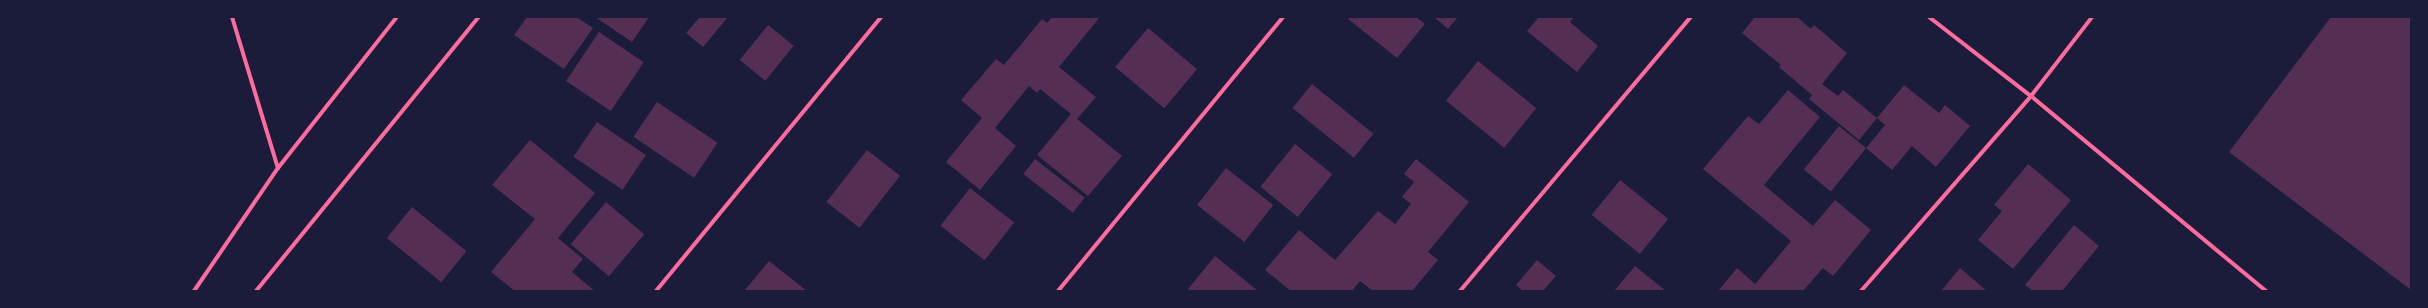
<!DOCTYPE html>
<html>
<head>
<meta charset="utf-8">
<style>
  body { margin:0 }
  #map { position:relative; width:2428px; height:308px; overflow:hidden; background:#1b1b3a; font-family:"Exo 2",sans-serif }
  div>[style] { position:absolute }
  .building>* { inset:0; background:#542f53; transform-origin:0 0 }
  .minor>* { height:4px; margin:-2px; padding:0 2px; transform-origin:2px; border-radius:2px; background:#ff6b9d }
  span { translate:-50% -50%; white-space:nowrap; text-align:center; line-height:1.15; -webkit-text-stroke:3.5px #1b1b3a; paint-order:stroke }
  .frame { position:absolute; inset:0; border:18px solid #1b1b3a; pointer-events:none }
</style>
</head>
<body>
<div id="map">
  <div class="building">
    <i style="clip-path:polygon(527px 17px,576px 17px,593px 28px,564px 69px,514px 35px)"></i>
    <i style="clip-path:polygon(595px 17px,649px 17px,632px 42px)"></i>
    <i style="clip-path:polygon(700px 17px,728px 17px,703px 47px,686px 33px)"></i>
    <i style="clip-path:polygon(1052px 17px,1100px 17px,1059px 67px,1096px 97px,1077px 119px,1122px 156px,1088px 196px,1037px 155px,1071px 114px,1040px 89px,1037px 93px,1029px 86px,995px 128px,1016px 146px,980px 190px,946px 162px,982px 118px,961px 100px,996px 59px,1004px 65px,1042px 19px,1047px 23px)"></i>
    <i style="clip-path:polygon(1349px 17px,1416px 17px,1425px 24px,1397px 58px,1348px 19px)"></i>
    <i style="clip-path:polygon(1434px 17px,1458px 17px,1448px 29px)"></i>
    <i style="clip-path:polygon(1539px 17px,1574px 17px,1570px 22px,1598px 46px,1577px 72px,1527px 31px)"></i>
    <i style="clip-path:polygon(1755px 17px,1797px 17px,1811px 29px,1814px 25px,1847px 53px,1822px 84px,1838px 96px,1843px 90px,1877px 118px,1859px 140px,1809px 99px,1812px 95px,1779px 67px,1781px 65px,1742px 33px)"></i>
    <i style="clip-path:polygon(2331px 17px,2411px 17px,2411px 290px,2229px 152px)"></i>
    <i style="left:768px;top:25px;width:33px;height:45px;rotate:39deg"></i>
    <i style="left:1148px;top:28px;width:64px;height:51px;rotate:40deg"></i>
    <i style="left:599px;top:32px;width:54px;height:59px;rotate:34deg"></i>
    <i style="left:1478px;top:61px;width:75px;height:51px;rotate:39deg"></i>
    <i style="left:1312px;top:84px;width:79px;height:31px;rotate:39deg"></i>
    <i style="clip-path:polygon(1904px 85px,1939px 113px,1945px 105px,1970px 126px,1936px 167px,1912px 146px,1892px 170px,1866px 148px,1885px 125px,1877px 118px)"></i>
    <i style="clip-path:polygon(1788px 90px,1820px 117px,1764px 185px,1813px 226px,1835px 200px,1871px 230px,1833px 276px,1823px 268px,1803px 291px,1718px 291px,1737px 268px,1755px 284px,1791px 241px,1703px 169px,1748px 116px,1759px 124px)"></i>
    <i style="left:657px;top:102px;width:73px;height:42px;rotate:34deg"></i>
    <i style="left:597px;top:122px;width:59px;height:42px;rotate:34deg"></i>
    <i style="left:1839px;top:126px;width:35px;height:56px;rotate:39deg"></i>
    <i style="clip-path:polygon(530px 140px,595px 193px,558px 238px,583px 259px,572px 272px,595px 291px,515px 291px,491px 272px,535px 219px,492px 185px)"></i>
    <i style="left:1295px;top:144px;width:48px;height:55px;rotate:39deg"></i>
    <i style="left:867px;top:150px;width:42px;height:66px;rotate:38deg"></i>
    <i style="left:1035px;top:159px;width:63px;height:19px;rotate:38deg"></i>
    <i style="clip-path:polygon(1416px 159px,1469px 202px,1428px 252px,1438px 260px,1412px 291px,1373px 291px,1360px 281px,1352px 291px,1291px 291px,1265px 270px,1299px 230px,1335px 260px,1378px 211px,1395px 224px,1411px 204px,1402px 197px,1414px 182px,1404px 174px)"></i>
    <i style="clip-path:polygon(2028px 164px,2071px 200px,2013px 269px,1978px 240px,2002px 211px,1994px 205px)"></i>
    <i style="left:1226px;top:168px;width:60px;height:47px;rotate:38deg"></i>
    <i style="left:1620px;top:180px;width:62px;height:45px;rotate:39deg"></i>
    <i style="left:970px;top:188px;width:56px;height:48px;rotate:38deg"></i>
    <i style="left:606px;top:202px;width:50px;height:55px;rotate:40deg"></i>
    <i style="left:412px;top:207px;width:70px;height:40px;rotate:39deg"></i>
    <i style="clip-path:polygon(2074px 225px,2099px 246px,2062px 291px,2033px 291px,2025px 285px)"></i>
    <i style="clip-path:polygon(1215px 256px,1258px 291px,1191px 291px,1188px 289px)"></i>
    <i style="clip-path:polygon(1537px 260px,1556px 276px,1543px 291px,1523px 291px,1516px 285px)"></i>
    <i style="clip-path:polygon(769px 261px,807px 291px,744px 291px)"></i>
    <i style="clip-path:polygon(1635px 266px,1666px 291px,1614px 291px)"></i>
    <i style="clip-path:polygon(1960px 268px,1987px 291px,1941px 291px)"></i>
  </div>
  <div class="minor">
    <i style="left:232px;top:17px;width:158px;rotate:73.1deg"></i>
    <i style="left:1929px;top:17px;width:129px;rotate:37.8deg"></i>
    <i style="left:2031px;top:96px;width:305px;rotate:39.7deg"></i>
    <i style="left:194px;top:291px;width:149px;rotate:-55.7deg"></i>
    <i style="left:278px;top:168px;width:192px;rotate:-51.8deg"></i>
    <i style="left:256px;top:291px;width:353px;rotate:-50.9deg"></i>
    <i style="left:656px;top:291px;width:355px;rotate:-50.6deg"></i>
    <i style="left:1058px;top:291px;width:355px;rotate:-50.6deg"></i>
    <i style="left:1460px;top:291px;width:358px;rotate:-49.9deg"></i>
    <i style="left:1861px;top:291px;width:259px;rotate:-48.9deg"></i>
    <i style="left:2031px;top:96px;width:100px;rotate:-52.3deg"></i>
  </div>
  <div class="frame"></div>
</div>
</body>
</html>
